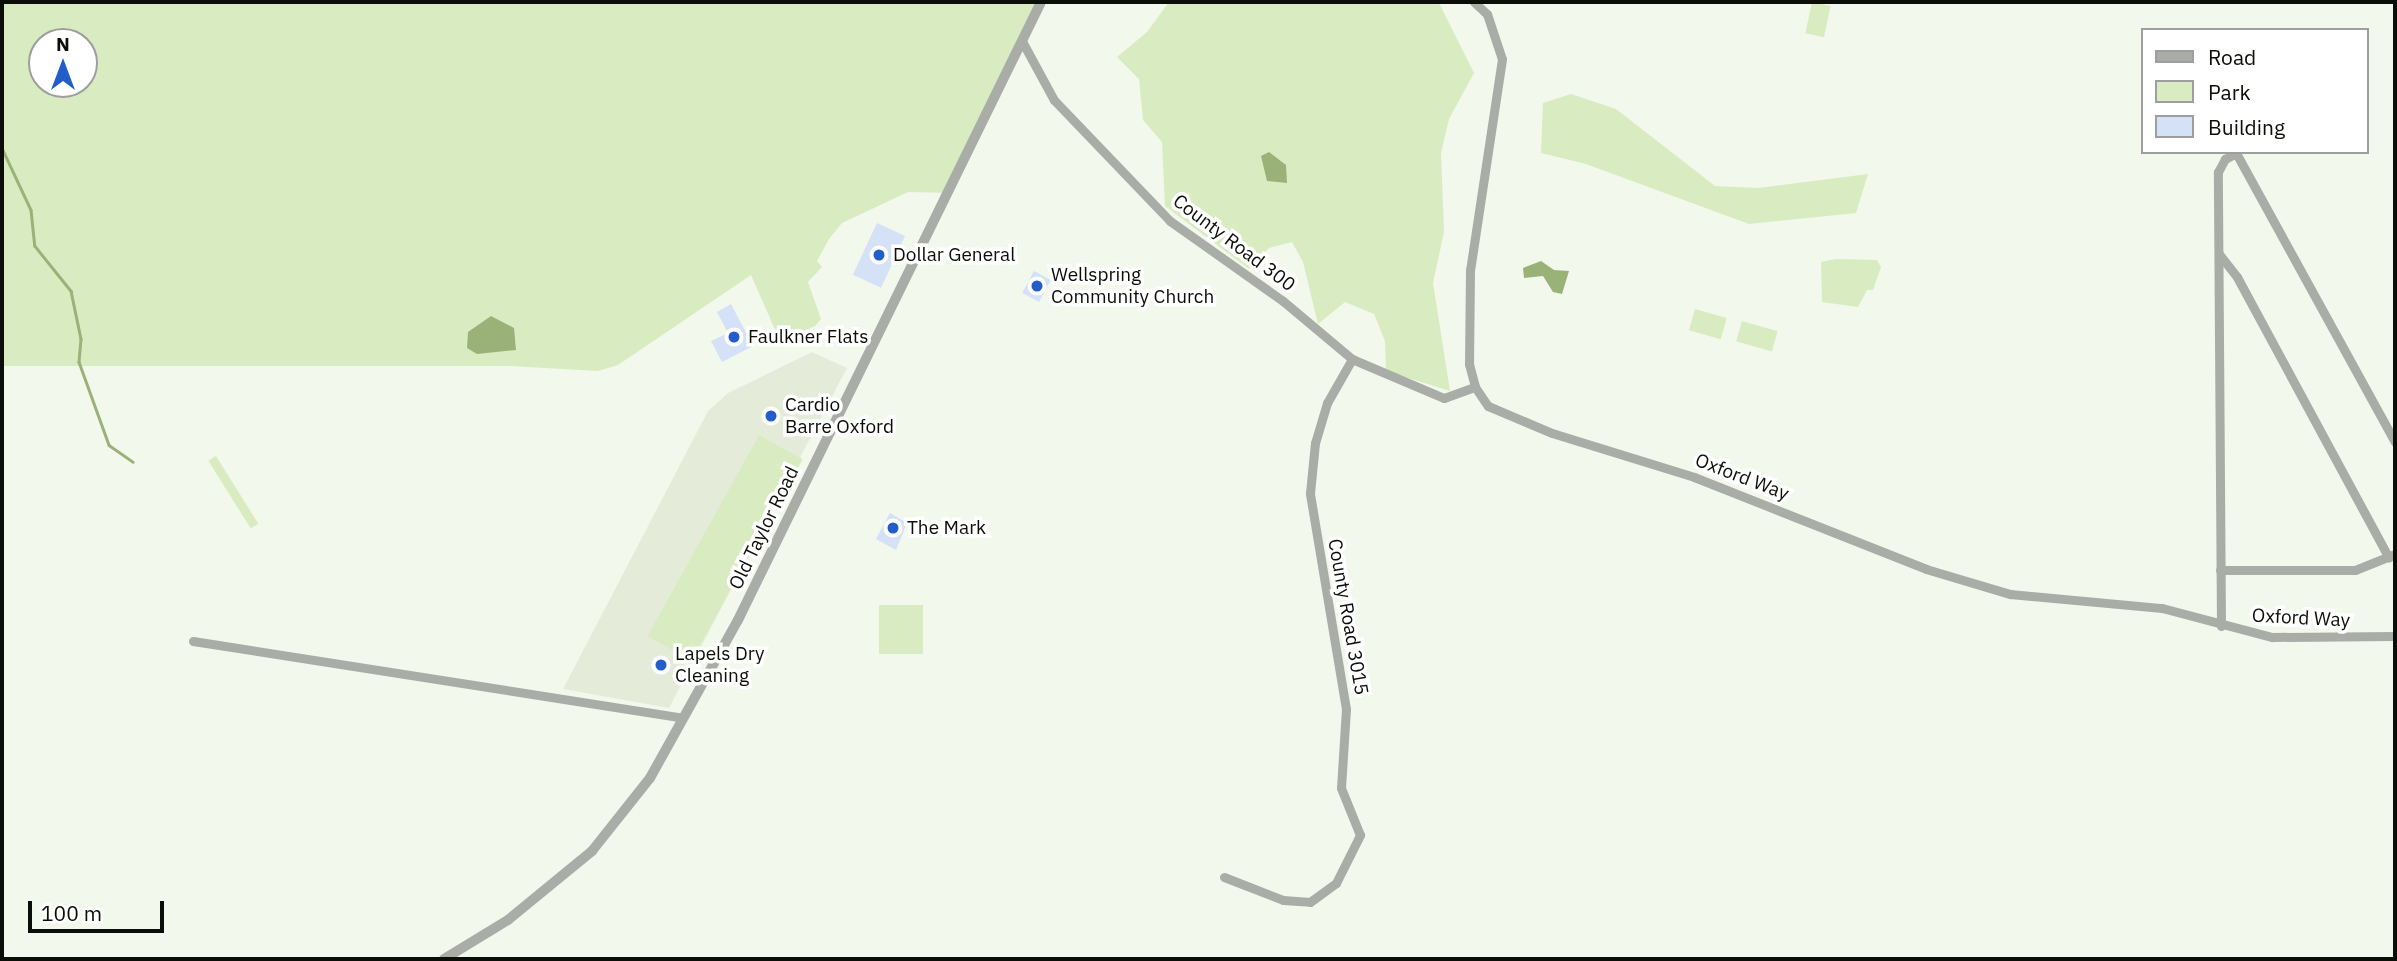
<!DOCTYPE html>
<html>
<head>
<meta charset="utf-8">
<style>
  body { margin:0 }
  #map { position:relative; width:2397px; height:961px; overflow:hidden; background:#f2f8ec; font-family:"IBM Plex Sans",sans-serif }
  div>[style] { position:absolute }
  .built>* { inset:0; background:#e4ecd9 }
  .green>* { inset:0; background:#d9ebc1; transform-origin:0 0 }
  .water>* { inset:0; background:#9ab278 }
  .stream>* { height:2.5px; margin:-1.25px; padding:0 1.25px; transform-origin:1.25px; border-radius:1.25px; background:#9ab278 }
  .building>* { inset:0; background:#d4e1f7; transform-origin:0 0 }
  .minor>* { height:9px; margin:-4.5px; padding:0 4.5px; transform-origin:4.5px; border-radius:4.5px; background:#aaaca7 }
  .tertiary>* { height:10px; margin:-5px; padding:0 5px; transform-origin:5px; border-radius:5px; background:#aaaca7 }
  .dots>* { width:19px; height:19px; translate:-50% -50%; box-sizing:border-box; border:4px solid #fff; border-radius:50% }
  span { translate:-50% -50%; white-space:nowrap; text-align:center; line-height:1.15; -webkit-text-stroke:7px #fff; paint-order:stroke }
  .street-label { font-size:19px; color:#0b0d09 }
  .poi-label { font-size:19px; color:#0b0d09 }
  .left { translate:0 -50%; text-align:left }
  .frame { position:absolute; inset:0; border:4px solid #0b0d09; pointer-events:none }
  .legend { position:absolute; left:2141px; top:28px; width:228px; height:126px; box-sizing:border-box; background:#fff; border:2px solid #9d9e9d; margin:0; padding:9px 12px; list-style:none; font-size:21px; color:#0b0d09 }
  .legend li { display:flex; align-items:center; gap:14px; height:35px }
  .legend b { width:35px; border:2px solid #9d9e9d }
  .north { position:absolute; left:28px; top:28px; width:70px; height:70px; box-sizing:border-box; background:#fff; border:2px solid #9d9e9d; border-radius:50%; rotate:0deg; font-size:19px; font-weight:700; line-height:28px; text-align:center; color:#0b0d09 }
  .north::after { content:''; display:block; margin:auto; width:24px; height:32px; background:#235dca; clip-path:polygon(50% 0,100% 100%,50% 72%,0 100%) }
  .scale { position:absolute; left:28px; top:901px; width:136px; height:32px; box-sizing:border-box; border:4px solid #0b0d09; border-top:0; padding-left:9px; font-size:21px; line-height:24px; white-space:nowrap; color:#0b0d09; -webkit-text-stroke:5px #fff; paint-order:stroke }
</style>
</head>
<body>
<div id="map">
  <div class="built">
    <i style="clip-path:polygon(812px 352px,847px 368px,669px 708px,563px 689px,708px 411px,728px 393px)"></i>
  </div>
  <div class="green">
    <i style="clip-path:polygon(evenodd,2px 2px,1043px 2px,951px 193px,908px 192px,842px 223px,829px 239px,817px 261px,822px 267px,808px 282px,821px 319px,815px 326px,780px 341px,751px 275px,618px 365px,598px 371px,510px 366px,2px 366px,2px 2px,42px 42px,84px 42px,84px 84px,42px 84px,42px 42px)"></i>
    <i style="clip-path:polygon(1169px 2px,1439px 3px,1474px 73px,1449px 119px,1441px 153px,1444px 232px,1433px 283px,1450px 391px,1386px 371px,1385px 341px,1374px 314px,1345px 302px,1318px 324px,1303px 262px,1292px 242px,1269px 248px,1249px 269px,1165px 206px,1162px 142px,1143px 120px,1139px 79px,1117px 57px,1147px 32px)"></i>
    <i style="left:1812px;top:2px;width:19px;height:32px;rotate:12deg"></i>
    <i style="clip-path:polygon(1571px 94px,1616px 109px,1715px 186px,1759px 188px,1868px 174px,1856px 213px,1749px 224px,1586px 164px,1541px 153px,1543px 103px)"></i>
    <i style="clip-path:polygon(1836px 259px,1877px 260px,1881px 267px,1873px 290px,1867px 290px,1858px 307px,1822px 302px,1821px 262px)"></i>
    <i style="left:1695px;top:309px;width:33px;height:22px;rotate:16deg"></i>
    <i style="left:1742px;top:321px;width:37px;height:21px;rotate:16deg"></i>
    <i style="left:759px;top:435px;width:50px;height:230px;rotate:29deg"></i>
    <i style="left:216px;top:456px;width:80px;height:9px;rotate:58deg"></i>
    <i style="left:879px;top:605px;width:44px;height:49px"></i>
  </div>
  <div class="water">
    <i style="clip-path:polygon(1269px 152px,1286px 165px,1287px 183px,1267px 181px,1261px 156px)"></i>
    <i style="clip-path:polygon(1541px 261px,1554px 270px,1569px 271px,1562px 294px,1553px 292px,1543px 276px,1524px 278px,1523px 268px)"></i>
    <i style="clip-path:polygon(491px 316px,514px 328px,516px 350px,477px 354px,467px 348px,468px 332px)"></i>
  </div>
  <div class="stream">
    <i style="left:2px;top:148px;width:68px;rotate:64.9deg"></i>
    <i style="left:31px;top:210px;width:36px;rotate:84deg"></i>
    <i style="left:35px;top:246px;width:58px;rotate:51.3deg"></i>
    <i style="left:71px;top:291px;width:49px;rotate:78.2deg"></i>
    <i style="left:81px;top:339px;width:23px;rotate:95deg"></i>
    <i style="left:79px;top:362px;width:88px;rotate:70.1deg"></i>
    <i style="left:109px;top:445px;width:29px;rotate:35deg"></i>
  </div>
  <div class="building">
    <i style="left:877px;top:223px;width:31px;height:57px;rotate:25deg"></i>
    <i style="left:1034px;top:271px;width:19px;height:25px;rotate:28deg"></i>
    <i style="clip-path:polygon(731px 304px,753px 346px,722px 362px,711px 341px,728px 333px,717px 312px)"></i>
    <i style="clip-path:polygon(890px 513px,907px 523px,896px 550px,876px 539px)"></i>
  </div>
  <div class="minor">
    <i style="left:1474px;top:2px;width:18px;rotate:43deg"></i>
    <i style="left:1487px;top:14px;width:47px;rotate:71.6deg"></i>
    <i style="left:1502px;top:59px;width:213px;rotate:98.6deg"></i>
    <i style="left:1470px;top:270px;width:94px;rotate:90.6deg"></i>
    <i style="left:1469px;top:364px;width:24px;rotate:75deg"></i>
    <i style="left:1475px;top:387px;width:23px;rotate:56deg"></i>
    <i style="left:1488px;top:406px;width:69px;rotate:22.9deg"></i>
    <i style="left:1552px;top:433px;width:149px;rotate:17.2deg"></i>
    <i style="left:1694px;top:477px;width:250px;rotate:21.6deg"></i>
    <i style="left:1926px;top:569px;width:88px;rotate:16.6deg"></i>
    <i style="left:2010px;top:594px;width:153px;rotate:5.3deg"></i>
    <i style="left:2162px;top:608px;width:114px;rotate:14.8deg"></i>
    <i style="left:2272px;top:637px;width:123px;rotate:-0.5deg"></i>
    <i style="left:1023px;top:43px;width:65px;rotate:61.5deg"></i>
    <i style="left:1054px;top:100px;width:168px;rotate:46.2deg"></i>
    <i style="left:1170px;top:221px;width:138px;rotate:35.3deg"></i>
    <i style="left:1283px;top:301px;width:90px;rotate:40deg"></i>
    <i style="left:1352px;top:359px;width:100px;rotate:23deg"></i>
    <i style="left:1444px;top:398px;width:33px;rotate:-20deg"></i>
    <i style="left:2219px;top:254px;width:29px;rotate:52deg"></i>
    <i style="left:2237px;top:277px;width:319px;rotate:61.6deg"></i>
    <i style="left:2220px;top:570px;width:135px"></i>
    <i style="left:2355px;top:570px;width:43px;rotate:-21.8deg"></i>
    <i style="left:2221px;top:626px;width:454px;rotate:-90.4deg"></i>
    <i style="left:2218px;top:172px;width:15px;rotate:-62deg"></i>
    <i style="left:2225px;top:159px;width:13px;rotate:-29deg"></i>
    <i style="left:2236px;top:153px;width:330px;rotate:61.2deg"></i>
    <i style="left:193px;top:641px;width:495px;rotate:8.9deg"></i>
    <i style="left:1224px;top:877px;width:63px;rotate:21.3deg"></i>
    <i style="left:1283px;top:900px;width:27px;rotate:4deg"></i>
    <i style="left:1310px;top:902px;width:32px;rotate:-36deg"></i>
    <i style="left:1336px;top:883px;width:54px;rotate:-63.4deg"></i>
    <i style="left:1360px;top:835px;width:51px;rotate:-112deg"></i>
    <i style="left:1341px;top:788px;width:79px;rotate:-86.4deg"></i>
    <i style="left:1346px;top:709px;width:219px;rotate:-99.5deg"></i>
    <i style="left:1310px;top:493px;width:50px;rotate:-84.3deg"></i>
    <i style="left:1315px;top:443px;width:42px;rotate:-73.3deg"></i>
    <i style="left:1327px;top:403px;width:51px;rotate:-60.4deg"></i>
  </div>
  <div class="tertiary">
    <i style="left:444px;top:959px;width:75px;rotate:-31.4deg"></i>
    <i style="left:508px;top:920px;width:109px;rotate:-39.4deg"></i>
    <i style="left:592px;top:851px;width:93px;rotate:-51.5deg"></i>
    <i style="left:650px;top:778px;width:181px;rotate:-60.9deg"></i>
    <i style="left:738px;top:620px;width:688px;rotate:-63.88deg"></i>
  </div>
  <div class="dots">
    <i style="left:879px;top:255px;background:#235dca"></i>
    <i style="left:1037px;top:286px;background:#235dca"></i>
    <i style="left:734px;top:337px;background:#235dca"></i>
    <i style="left:771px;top:416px;background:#235dca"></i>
    <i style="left:893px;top:528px;background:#235dca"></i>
    <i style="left:661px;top:665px;background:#235dca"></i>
  </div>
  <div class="street-label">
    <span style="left:1234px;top:243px;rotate:37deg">County Road 300</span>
    <span style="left:1742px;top:477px;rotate:21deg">Oxford Way</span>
    <span style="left:764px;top:528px;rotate:-64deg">Old Taylor Road</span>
    <span style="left:1348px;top:617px;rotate:80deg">County Road 3015</span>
    <span style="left:2301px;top:618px;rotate:3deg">Oxford Way</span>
  </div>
  <div class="poi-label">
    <span class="left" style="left:893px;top:255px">Dollar General</span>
    <span class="left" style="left:1051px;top:286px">Wellspring<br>Community Church</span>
    <span class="left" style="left:748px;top:337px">Faulkner Flats</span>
    <span class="left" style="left:785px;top:416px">Cardio<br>Barre Oxford</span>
    <span class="left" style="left:907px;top:528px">The Mark</span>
    <span class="left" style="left:675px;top:665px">Lapels Dry<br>Cleaning</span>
  </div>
  <div class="frame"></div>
  <ul class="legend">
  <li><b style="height:9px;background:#aaaca7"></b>Road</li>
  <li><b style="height:19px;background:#d9ebc1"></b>Park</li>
  <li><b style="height:19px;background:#d4e1f7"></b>Building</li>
  </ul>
  <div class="north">N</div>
  <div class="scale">100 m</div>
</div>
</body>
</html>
